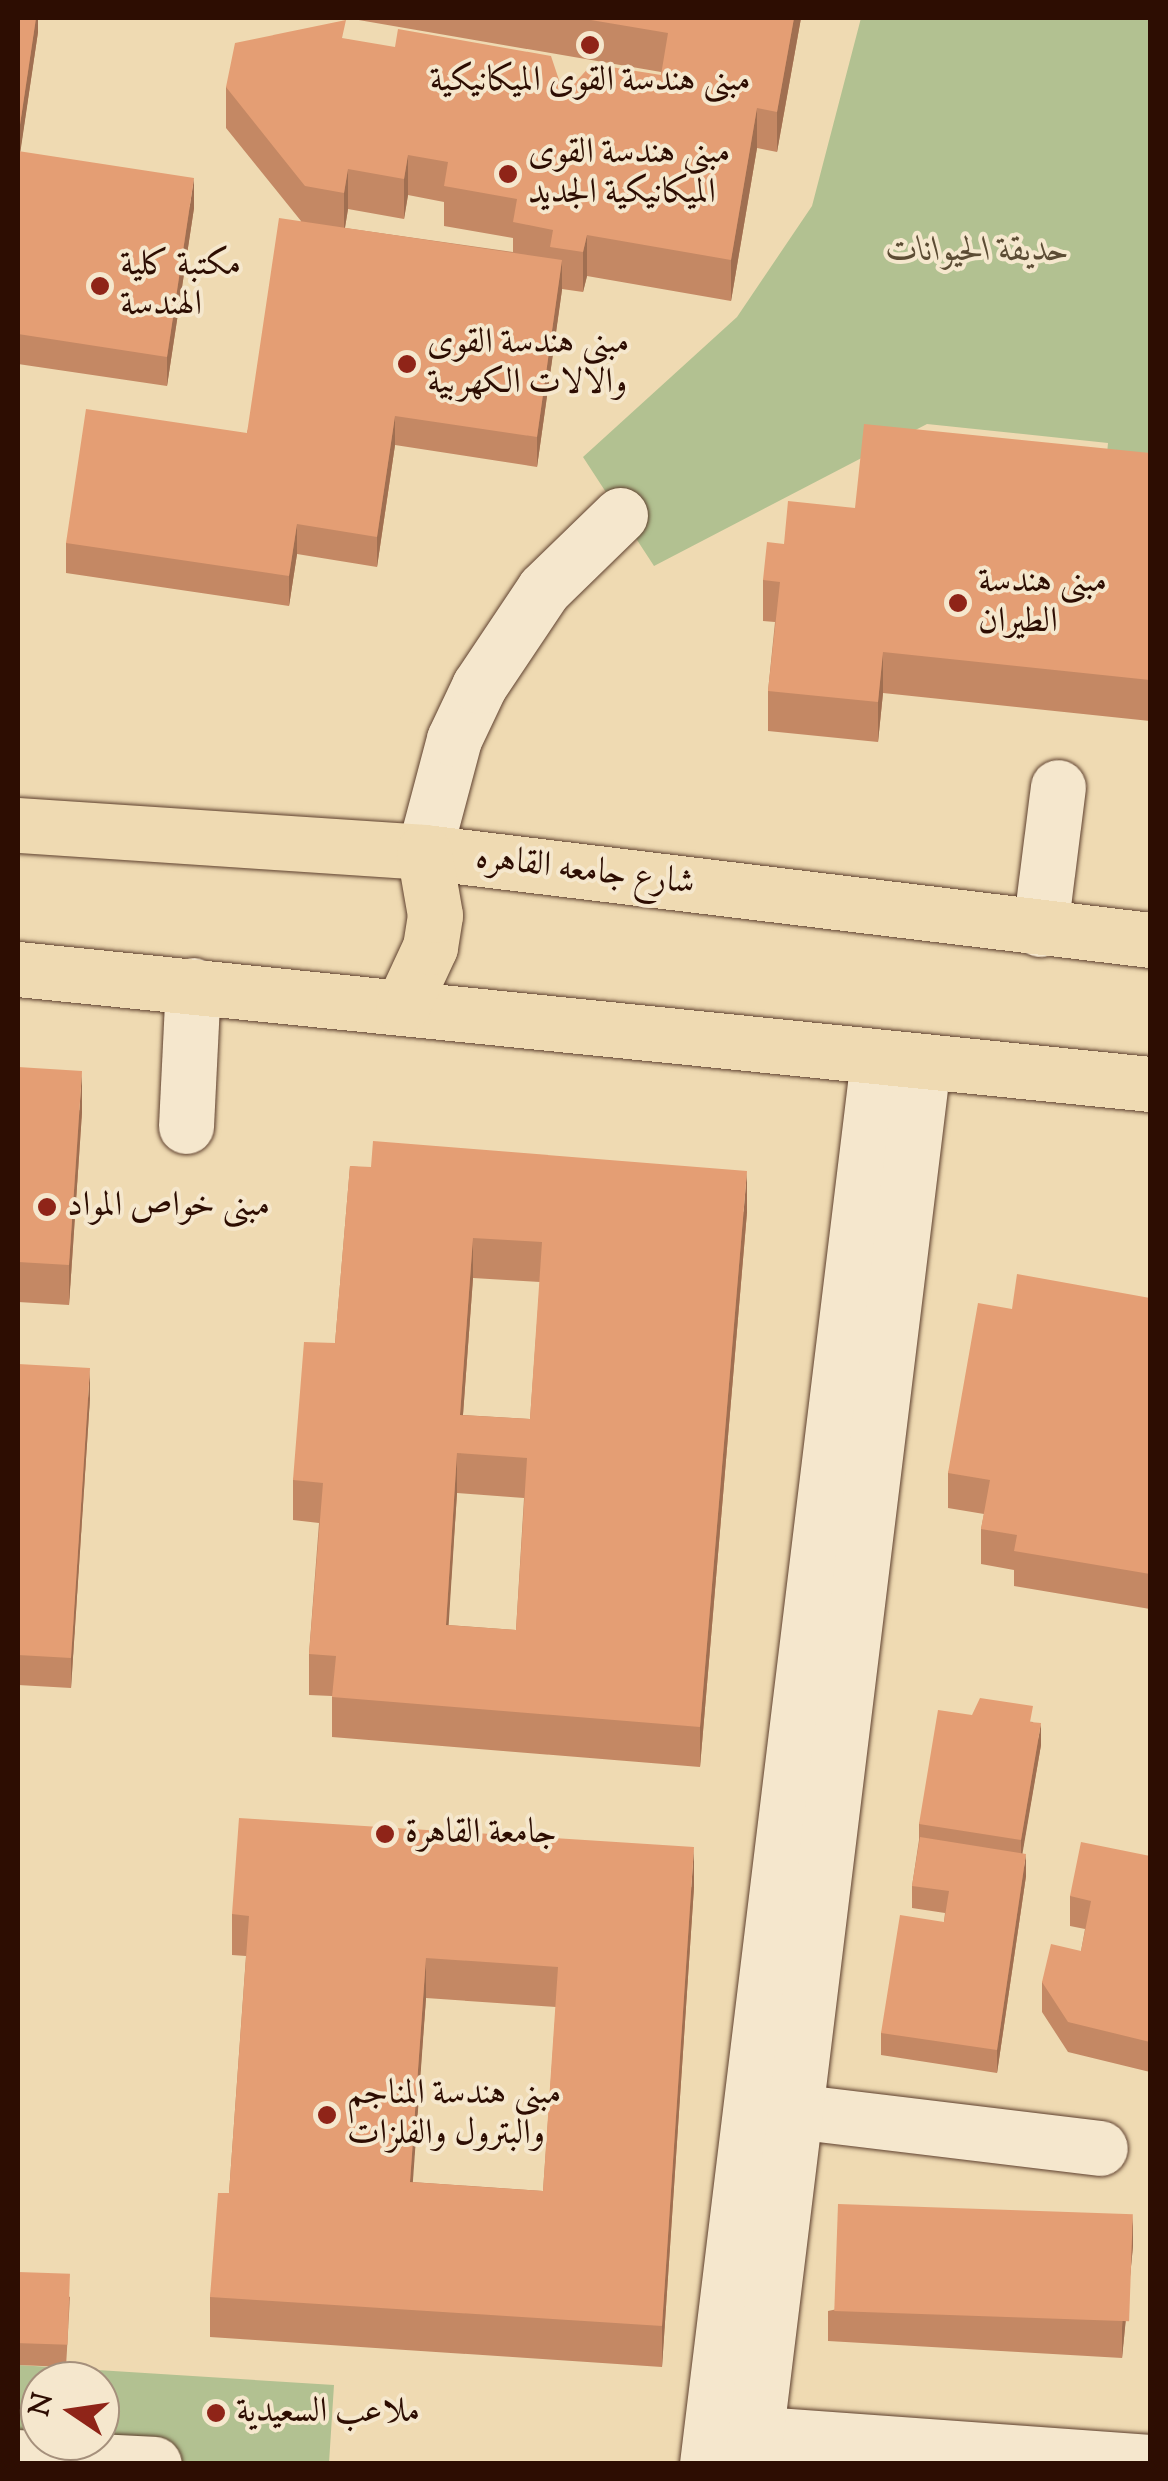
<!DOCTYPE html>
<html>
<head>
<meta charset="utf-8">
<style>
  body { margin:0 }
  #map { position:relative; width:1168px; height:2481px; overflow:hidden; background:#efdab2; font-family:"Sorts Mill Goudy",Amiri,serif }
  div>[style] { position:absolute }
  .green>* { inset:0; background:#b2c191 }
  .roads { filter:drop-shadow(0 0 2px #5e402e) drop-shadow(0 0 2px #5e402e) }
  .minor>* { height:55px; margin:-27.5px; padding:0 27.5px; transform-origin:27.5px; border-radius:27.5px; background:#f5e7cd }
  .major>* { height:55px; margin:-27.5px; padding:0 27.5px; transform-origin:27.5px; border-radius:27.5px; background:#efdab2 }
  .wall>* { inset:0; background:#c48864 }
  .shaded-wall>* { inset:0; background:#a06f51 }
  .building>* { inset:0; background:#e49e74; transform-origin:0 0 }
  .dots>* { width:28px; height:28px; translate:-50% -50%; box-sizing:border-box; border:5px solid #f5e7cd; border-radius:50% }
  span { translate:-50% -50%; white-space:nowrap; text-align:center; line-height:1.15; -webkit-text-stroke:8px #f5e7cd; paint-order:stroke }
  .poi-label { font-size:35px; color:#2d0d02 }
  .left { translate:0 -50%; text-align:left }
  .park-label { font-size:35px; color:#5c4c34; font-style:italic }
  .street-label { font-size:35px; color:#2d0d02 }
  .frame { position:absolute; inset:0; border:20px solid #2d0d02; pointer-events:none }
  .north { position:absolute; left:20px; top:2361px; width:100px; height:100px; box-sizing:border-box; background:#f5e7cd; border:2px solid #a5907c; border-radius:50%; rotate:283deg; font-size:28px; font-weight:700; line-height:40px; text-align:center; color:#2d0d02 }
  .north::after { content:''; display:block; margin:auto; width:35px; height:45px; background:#8f2418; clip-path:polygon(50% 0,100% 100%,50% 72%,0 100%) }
</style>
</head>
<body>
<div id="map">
  <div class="green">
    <i style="clip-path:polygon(861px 18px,1150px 18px,1150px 472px,1106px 465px,1108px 443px,927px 424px,654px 566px,583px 457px,737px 317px,812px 206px)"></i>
    <i style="clip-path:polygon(evenodd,18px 2365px,334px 2385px,329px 2463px,18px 2464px,18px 2365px,40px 2381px,100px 2381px,100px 2441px,40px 2441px,40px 2381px)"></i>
  </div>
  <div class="roads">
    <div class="minor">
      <i style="left:424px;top:852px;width:117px;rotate:-75.1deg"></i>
      <i style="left:454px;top:739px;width:59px;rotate:-64.7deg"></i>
      <i style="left:479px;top:686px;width:117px;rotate:-56.2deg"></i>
      <i style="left:544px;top:589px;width:106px;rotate:-44.2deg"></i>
      <i style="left:1040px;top:929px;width:143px;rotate:-82.8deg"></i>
      <i style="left:186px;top:1126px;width:141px;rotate:-87.2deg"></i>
      <i style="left:794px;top:2111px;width:308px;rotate:6.9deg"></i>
      <i style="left:719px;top:2431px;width:432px;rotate:4.1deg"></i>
      <i style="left:18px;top:2457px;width:136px;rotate:2.9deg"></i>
      <i style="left:707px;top:2464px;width:1414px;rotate:-83.06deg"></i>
      <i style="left:752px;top:2464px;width:1410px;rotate:-83.04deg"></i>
    </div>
    <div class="major">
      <i style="left:18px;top:825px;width:407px;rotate:3.8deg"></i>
      <i style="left:424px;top:852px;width:731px;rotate:6.91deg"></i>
      <i style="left:18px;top:969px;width:1138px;rotate:5.8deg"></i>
      <i style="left:403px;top:1005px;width:64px;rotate:-65deg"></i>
      <i style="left:430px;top:947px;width:32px;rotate:-81deg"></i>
      <i style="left:435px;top:915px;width:64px;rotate:-99.9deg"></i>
    </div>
  </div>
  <div class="wall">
    <i style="clip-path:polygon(18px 18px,38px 18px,38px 32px,20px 152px,194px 208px,167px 386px,18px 364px)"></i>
    <i style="clip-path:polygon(evenodd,347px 18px,801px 18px,777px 152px,757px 148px,731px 301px,587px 276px,583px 292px,562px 289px,537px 467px,395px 445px,377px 567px,297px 554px,289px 606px,66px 573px,66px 543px,247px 433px,301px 221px,226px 128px,226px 87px,346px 39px,564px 95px,661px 75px,661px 72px,347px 18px,408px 195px,444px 202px,444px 226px,513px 238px,513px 252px,345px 228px,348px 209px,404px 219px,408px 195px)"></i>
    <i style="clip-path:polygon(1150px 453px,1150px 721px,883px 693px,878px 742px,768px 731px,768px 691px,775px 622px,763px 621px,763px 580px,784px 544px)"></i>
    <i style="clip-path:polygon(18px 1067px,82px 1112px,69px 1305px,18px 1302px)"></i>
    <i style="clip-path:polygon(evenodd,350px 1166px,747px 1212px,700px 1767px,332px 1737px,332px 1696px,309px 1695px,309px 1654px,319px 1523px,293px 1520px,293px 1480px,335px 1343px,350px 1166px,473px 1278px,540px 1282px,530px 1419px,463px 1415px,473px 1278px,350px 1166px,457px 1493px,524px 1498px,516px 1630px,448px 1625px,457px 1493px)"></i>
    <i style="clip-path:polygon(1150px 1298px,1150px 1609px,1014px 1586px,1014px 1570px,981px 1564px,981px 1529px,984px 1514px,948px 1508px,948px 1473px,1012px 1309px)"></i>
    <i style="clip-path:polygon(18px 1364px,90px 1398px,71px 1688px,18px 1685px)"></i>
    <i style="clip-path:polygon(972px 1715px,1033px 1722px,1041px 1745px,1022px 1853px,1026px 1876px,997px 2073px,881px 2055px,881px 2033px,944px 1922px,945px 1913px,912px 1908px,912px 1886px,919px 1840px,919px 1824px)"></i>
    <i style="clip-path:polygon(1150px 1856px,1150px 2072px,1068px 2052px,1042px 2012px,1042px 1982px,1081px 1951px,1085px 1929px,1070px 1926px,1070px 1896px)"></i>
    <i style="clip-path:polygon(evenodd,694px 1887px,662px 2367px,210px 2337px,210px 2297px,229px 2193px,246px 1956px,232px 1955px,232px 1914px,694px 1887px,426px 1998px,556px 2007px,543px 2191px,412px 2182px,426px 1998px)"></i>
    <i style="clip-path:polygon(1133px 2246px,1122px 2358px,828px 2341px,828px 2311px)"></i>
    <i style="clip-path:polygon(18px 2272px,70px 2297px,66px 2367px,18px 2365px)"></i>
  </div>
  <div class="shaded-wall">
    <i style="clip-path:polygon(36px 18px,38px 18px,38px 32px,18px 168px,18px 138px)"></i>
    <i style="clip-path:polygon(794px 18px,801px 18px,777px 152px,777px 112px)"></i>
    <i style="clip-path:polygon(757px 108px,757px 148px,731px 301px,731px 260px)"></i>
    <i style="clip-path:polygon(408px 155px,408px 195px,404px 219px,404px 179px)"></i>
    <i style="clip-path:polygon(348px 169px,348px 209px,344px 233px,344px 193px)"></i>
    <i style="clip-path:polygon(194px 178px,194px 208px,167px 386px,167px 357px)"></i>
    <i style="clip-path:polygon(587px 235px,587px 276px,583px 292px,583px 252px)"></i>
    <i style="clip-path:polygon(562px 260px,562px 290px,537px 467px,537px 437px)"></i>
    <i style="clip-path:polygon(395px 416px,395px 445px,377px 567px,377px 537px)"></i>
    <i style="clip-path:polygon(297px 524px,297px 554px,289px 606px,289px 576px)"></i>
    <i style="clip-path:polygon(883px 652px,883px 693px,878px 742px,878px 702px)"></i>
    <i style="clip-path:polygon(82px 1071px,82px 1112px,69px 1305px,69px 1265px)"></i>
    <i style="clip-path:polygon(747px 1171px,747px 1212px,700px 1767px,700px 1727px)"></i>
    <i style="clip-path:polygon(473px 1238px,473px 1278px,460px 1455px,460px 1415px)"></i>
    <i style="clip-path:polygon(90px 1368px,90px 1398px,71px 1688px,71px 1658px)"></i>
    <i style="clip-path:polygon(457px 1453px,457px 1493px,446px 1666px,446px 1625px)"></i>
    <i style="clip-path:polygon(1041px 1723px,1041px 1745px,1021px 1862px,1021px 1840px)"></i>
    <i style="clip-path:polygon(694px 1847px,694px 1887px,662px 2367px,662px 2326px)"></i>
    <i style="clip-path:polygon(1026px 1854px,1026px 1876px,997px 2073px,997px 2050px)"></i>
    <i style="clip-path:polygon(426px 1958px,426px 1998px,410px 2222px,410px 2182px)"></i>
    <i style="clip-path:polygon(1133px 2216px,1133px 2246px,1122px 2358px,1122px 2328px)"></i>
  </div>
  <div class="building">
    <i style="clip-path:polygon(18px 18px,36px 18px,18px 138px)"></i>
    <i style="clip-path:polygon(579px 18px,794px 18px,777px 112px,757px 108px,731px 260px,587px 235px,583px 252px,550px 247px,553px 230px,513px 222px,517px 199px,444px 186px,448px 162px,408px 155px,404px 179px,348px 169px,344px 193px,305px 186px,226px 87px,235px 43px,346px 20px,342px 38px,395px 47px,398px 29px,551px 56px,564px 95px,592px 64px,661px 75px,668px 33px)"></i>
    <i style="clip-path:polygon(18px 151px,194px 178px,167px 357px,18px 334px)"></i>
    <i style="clip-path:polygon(279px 218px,562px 260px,537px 437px,395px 416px,377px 537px,297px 524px,289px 576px,66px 543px,86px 409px,247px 433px)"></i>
    <i style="clip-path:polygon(864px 424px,1150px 453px,1150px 680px,883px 652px,878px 702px,768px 691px,780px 582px,763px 580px,767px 542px,784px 544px,788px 501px,855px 508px)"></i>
    <i style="clip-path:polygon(18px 1067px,82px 1071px,69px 1265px,18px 1262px)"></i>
    <i style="clip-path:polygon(evenodd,373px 1141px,747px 1171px,700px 1727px,332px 1697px,336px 1656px,309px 1654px,323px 1483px,293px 1480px,304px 1342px,335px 1343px,350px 1166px,371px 1167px,373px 1141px,473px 1238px,542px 1242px,530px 1419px,460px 1415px,473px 1238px,373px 1141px,457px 1453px,527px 1458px,516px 1630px,446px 1625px,457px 1453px)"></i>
    <i style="clip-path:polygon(1017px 1274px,1150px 1298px,1150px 1574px,1014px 1551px,1017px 1535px,981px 1529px,990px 1480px,948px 1473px,978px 1303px,1012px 1309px)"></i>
    <i style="clip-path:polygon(18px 1364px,90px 1368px,71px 1658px,18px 1655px)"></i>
    <i style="clip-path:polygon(980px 1698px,1033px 1706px,1030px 1722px,1041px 1723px,1021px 1840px,919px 1824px,938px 1710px,972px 1715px)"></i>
    <i style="clip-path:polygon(evenodd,239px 1818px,694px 1847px,662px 2326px,210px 2297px,218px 2193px,229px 2193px,249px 1916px,232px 1914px,239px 1818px,426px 1958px,558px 1967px,543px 2191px,410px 2182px,426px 1958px)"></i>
    <i style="clip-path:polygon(920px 1837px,1026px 1854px,997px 2050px,881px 2033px,900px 1915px,944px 1922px,949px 1891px,912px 1886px)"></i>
    <i style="clip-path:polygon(1081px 1842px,1150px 1856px,1150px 2042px,1068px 2022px,1042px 1982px,1051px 1944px,1081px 1951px,1091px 1901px,1070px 1896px)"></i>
    <i style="left:838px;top:2204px;width:295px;height:107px;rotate:2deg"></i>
    <i style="left:18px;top:2272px;width:52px;height:71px;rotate:2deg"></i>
  </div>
  <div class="dots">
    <i style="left:590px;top:45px;background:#8f2418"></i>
    <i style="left:508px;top:174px;background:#8f2418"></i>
    <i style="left:100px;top:286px;background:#8f2418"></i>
    <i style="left:407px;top:364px;background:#8f2418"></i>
    <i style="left:958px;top:603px;background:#8f2418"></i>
    <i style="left:47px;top:1207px;background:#8f2418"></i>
    <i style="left:385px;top:1834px;background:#8f2418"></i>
    <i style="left:327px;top:2115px;background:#8f2418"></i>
    <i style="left:216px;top:2413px;background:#8f2418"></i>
  </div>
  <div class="poi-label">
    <span style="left:590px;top:82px">مبنى هندسة القوى الميكانيكية</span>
    <span class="left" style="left:528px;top:174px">مبنى هندسة القوى<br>الميكانيكية الجديد</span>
    <span class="left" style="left:120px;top:286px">مكتبة كلية<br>الهندسة</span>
    <span class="left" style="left:427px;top:364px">مبنى هندسة القوى<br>والالات الكهربية</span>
    <span class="left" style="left:978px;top:603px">مبنى هندسة<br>الطيران</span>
    <span class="left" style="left:67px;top:1207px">مبنى خواص المواد</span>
    <span class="left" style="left:405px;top:1834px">جامعة القاهرة</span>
    <span class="left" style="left:347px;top:2115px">مبنى هندسة المناجم<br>والبترول والفلزات</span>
    <span class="left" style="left:236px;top:2413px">ملاعب السعيدية</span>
  </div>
  <div class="park-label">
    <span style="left:978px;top:252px">حديقة الحيوانات</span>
  </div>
  <div class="street-label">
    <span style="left:585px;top:872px;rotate:7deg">شارع جامعه القاهره</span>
  </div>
  <div class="frame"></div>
  <div class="north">N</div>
</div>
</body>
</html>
